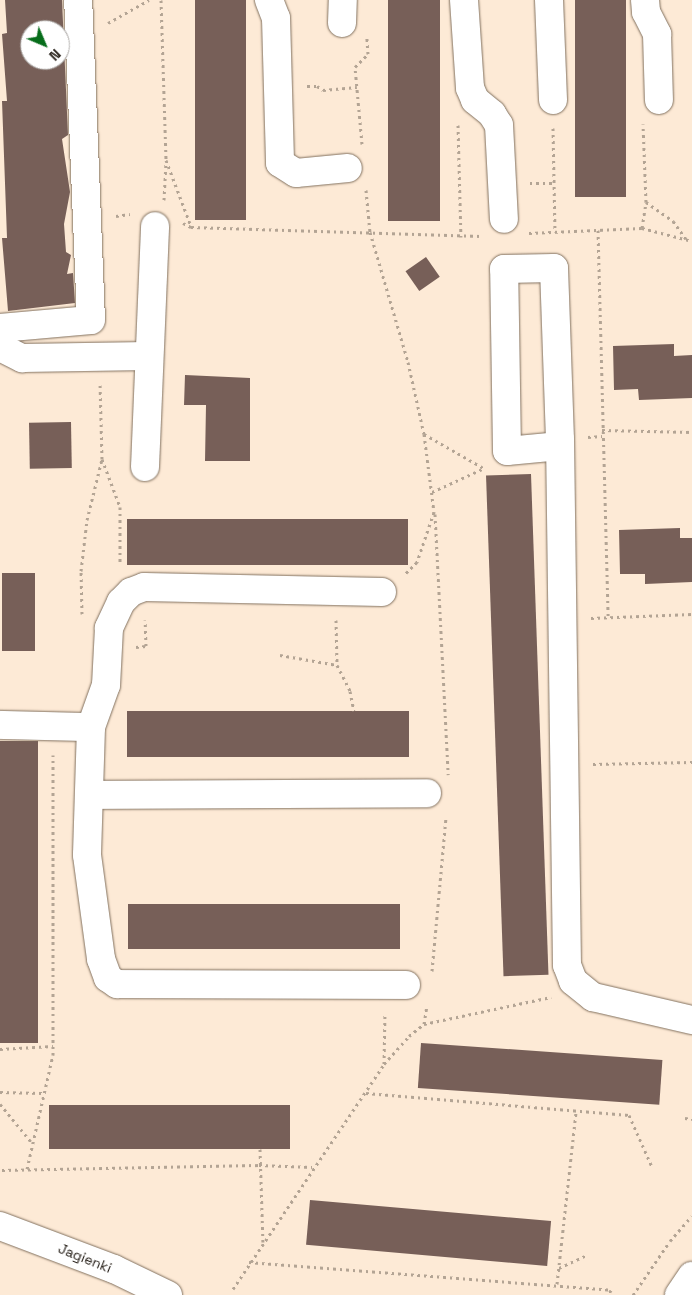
<!DOCTYPE html>
<html>
<head>
<meta charset="utf-8">
<style>
  body { margin:0 }
  #map { position:relative; width:692px; height:1295px; overflow:hidden; background:#fdead6; font-family:"Space Grotesk",sans-serif }
  div>[style] { position:absolute }
  .building>* { inset:0; background:#775f58; transform-origin:0 0 }
  .path>* { height:3px; margin-top:-1.5px; transform-origin:0; background:repeating-linear-gradient(90deg,#b3a494 0 2.5px,transparent 0 6.5px) }
  .roads { filter:drop-shadow(0 0 1px #82715f) drop-shadow(0 0 1px #82715f) }
  .minor>* { height:28px; margin:-14px; padding:0 14px; transform-origin:14px; border-radius:14px; background:#fff }
  .major>* { height:28px; margin:-14px; padding:0 14px; transform-origin:14px; border-radius:14px; background:#fff }
  span { translate:-50% -50%; white-space:nowrap; text-align:center; line-height:1.15; -webkit-text-stroke:5px #fff; paint-order:stroke }
  .street-label { font-size:14px; color:#231c15 }
  .north { position:absolute; left:20px; top:20px; width:50px; height:50px; box-sizing:border-box; background:#fff; border:1px solid #a7a4a1; border-radius:50%; rotate:135deg; font-size:14px; font-weight:700; line-height:20px; text-align:center; color:#231c15 }
  .north::after { content:''; display:block; margin:auto; width:18px; height:22px; background:#076d1b; clip-path:polygon(50% 0,100% 100%,50% 72%,0 100%) }
</style>
</head>
<body>
<div id="map">
  <div class="building">
    <i style="clip-path:polygon(evenodd,5px 0,62px 0,68px 135px,62px 139px,70px 192px,64px 224px,66px 252px,71px 255px,67px 274px,73px 273px,75px 303px,8px 311px,2px 238px,7px 238px,2px 101px,7px 101px,2px 34px,7px 33px,5px 0,30px 30px,60px 30px,60px 60px,30px 60px,30px 30px)"></i>
    <i style="left:195px;top:0;width:51px;height:220px"></i>
    <i style="left:388px;top:0;width:52px;height:221px"></i>
    <i style="left:575px;top:0;width:51px;height:197px"></i>
    <i style="left:426px;top:257px;width:24px;height:25px;rotate:55deg"></i>
    <i style="clip-path:polygon(674px 344px,674px 356px,692px 355px,692px 398px,639px 400px,638px 389px,614px 390px,613px 346px)"></i>
    <i style="clip-path:polygon(185px 375px,250px 378px,250px 461px,205px 461px,206px 405px,184px 405px)"></i>
    <i style="left:71px;top:422px;width:46px;height:42px;rotate:89deg"></i>
    <i style="left:531px;top:474px;width:501px;height:45px;rotate:88deg"></i>
    <i style="left:127px;top:519px;width:281px;height:46px"></i>
    <i style="clip-path:polygon(680px 528px,680px 538px,692px 538px,692px 582px,645px 584px,645px 574px,620px 574px,619px 530px)"></i>
    <i style="left:2px;top:573px;width:33px;height:78px"></i>
    <i style="left:127px;top:711px;width:282px;height:46px"></i>
    <i style="left:0;top:741px;width:38px;height:302px"></i>
    <i style="left:128px;top:904px;width:272px;height:45px"></i>
    <i style="left:421px;top:1043px;width:242px;height:45px;rotate:4deg"></i>
    <i style="left:290px;top:1105px;width:44px;height:241px;rotate:90deg"></i>
    <i style="left:310px;top:1200px;width:242px;height:45px;rotate:5deg"></i>
  </div>
  <div class="path">
    <i style="left:161px;top:0;width:160px;rotate:88.2deg"></i>
    <i style="left:166px;top:160px;width:71px;rotate:69.3deg"></i>
    <i style="left:108px;top:23px;width:47px;rotate:-29.3deg"></i>
    <i style="left:307px;top:86px;width:10px"></i>
    <i style="left:317px;top:86px;width:7px;rotate:34deg"></i>
    <i style="left:323px;top:90px;width:34px;rotate:-5deg"></i>
    <i style="left:458px;top:125px;width:112px;rotate:88.5deg"></i>
    <i style="left:553px;top:128px;width:104px;rotate:88.9deg"></i>
    <i style="left:362px;top:144px;width:77px;rotate:-95.2deg"></i>
    <i style="left:355px;top:67px;width:18px;rotate:-45deg"></i>
    <i style="left:368px;top:54px;width:16px;rotate:-94deg"></i>
    <i style="left:530px;top:183px;width:24px"></i>
    <i style="left:366px;top:190px;width:42px;rotate:84.6deg"></i>
    <i style="left:370px;top:232px;width:135px;rotate:73.7deg"></i>
    <i style="left:408px;top:362px;width:74px;rotate:77.5deg"></i>
    <i style="left:424px;top:434px;width:79px;rotate:82.7deg"></i>
    <i style="left:434px;top:512px;width:53px;rotate:108.8deg"></i>
    <i style="left:417px;top:562px;width:18px;rotate:135deg"></i>
    <i style="left:164px;top:200px;width:37px;rotate:-87deg"></i>
    <i style="left:646px;top:202px;width:33px;rotate:35deg"></i>
    <i style="left:673px;top:221px;width:22px;rotate:54deg"></i>
    <i style="left:116px;top:216px;width:14px;rotate:-8deg"></i>
    <i style="left:183px;top:223px;width:9px;rotate:27deg"></i>
    <i style="left:191px;top:227px;width:290px;rotate:1.8deg"></i>
    <i style="left:642px;top:228px;width:26px;rotate:-81deg"></i>
    <i style="left:646px;top:202px;width:78px;rotate:-92.2deg"></i>
    <i style="left:598px;top:230px;width:387px;rotate:88.5deg"></i>
    <i style="left:529px;top:233px;width:113px;rotate:-2.5deg"></i>
    <i style="left:642px;top:228px;width:52px;rotate:14.6deg"></i>
    <i style="left:602px;top:430px;width:90px;rotate:1.3deg"></i>
    <i style="left:424px;top:434px;width:70px;rotate:29.8deg"></i>
    <i style="left:588px;top:437px;width:14px;rotate:-4deg"></i>
    <i style="left:102px;top:459px;width:51px;rotate:69.4deg"></i>
    <i style="left:120px;top:507px;width:58px;rotate:90deg"></i>
    <i style="left:432px;top:492px;width:55px;rotate:-24.7deg"></i>
    <i style="left:435px;top:514px;width:261px;rotate:87.1deg"></i>
    <i style="left:82px;top:614px;width:43px;rotate:-91.3deg"></i>
    <i style="left:81px;top:571px;width:51px;rotate:-83.3deg"></i>
    <i style="left:87px;top:520px;width:63px;rotate:-76.2deg"></i>
    <i style="left:102px;top:459px;width:74px;rotate:-91.5deg"></i>
    <i style="left:591px;top:618px;width:101px;rotate:-2.3deg"></i>
    <i style="left:336px;top:620px;width:45px;rotate:88.7deg"></i>
    <i style="left:136px;top:647px;width:10px;rotate:-6deg"></i>
    <i style="left:146px;top:646px;width:26px;rotate:-92deg"></i>
    <i style="left:280px;top:655px;width:58px;rotate:10deg"></i>
    <i style="left:337px;top:665px;width:29px;rotate:63deg"></i>
    <i style="left:350px;top:691px;width:20px;rotate:79deg"></i>
    <i style="left:593px;top:764px;width:99px;rotate:-1.2deg"></i>
    <i style="left:432px;top:971px;width:156px;rotate:-84.8deg"></i>
    <i style="left:424px;top:1024px;width:19px;rotate:-81deg"></i>
    <i style="left:0;top:1049px;width:53px;rotate:-3.2deg"></i>
    <i style="left:384px;top:1064px;width:51px;rotate:-88.9deg"></i>
    <i style="left:0;top:1092px;width:42px;rotate:1.4deg"></i>
    <i style="left:366px;top:1093px;width:264px;rotate:4.8deg"></i>
    <i style="left:629px;top:1115px;width:57px;rotate:66.1deg"></i>
    <i style="left:0;top:1104px;width:50px;rotate:50.6deg"></i>
    <i style="left:685px;top:1118px;width:7px;rotate:8deg"></i>
    <i style="left:260px;top:1149px;width:93px;rotate:88.2deg"></i>
    <i style="left:27px;top:1169px;width:117px;rotate:-77.2deg"></i>
    <i style="left:53px;top:1055px;width:300px;rotate:-90deg"></i>
    <i style="left:2px;top:1170px;width:257px;rotate:-1.1deg"></i>
    <i style="left:259px;top:1165px;width:53px;rotate:2.2deg"></i>
    <i style="left:249px;top:1262px;width:363px;rotate:4.4deg"></i>
    <i style="left:611px;top:1290px;width:6px;rotate:121deg"></i>
    <i style="left:559px;top:1268px;width:29px;rotate:-25deg"></i>
    <i style="left:557px;top:1284px;width:174px;rotate:-83.7deg"></i>
    <i style="left:233px;top:1289px;width:271px;rotate:-56.1deg"></i>
    <i style="left:384px;top:1064px;width:38px;rotate:-48deg"></i>
    <i style="left:409px;top:1036px;width:19px;rotate:-39deg"></i>
    <i style="left:424px;top:1024px;width:130px;rotate:-12deg"></i>
    <i style="left:633px;top:1295px;width:65px;rotate:-55.6deg"></i>
    <i style="left:670px;top:1241px;width:33px;rotate:-49deg"></i>
  </div>
  <div class="roads">
    <div class="minor">
      <i style="left:269px;top:0;width:19px;rotate:69deg"></i>
      <i style="left:276px;top:18px;width:145px;rotate:88.4deg"></i>
      <i style="left:280px;top:163px;width:19px;rotate:32deg"></i>
      <i style="left:296px;top:173px;width:52px;rotate:-5.5deg"></i>
      <i style="left:464px;top:0;width:88px;rotate:86.1deg"></i>
      <i style="left:470px;top:88px;width:13px;rotate:67deg"></i>
      <i style="left:475px;top:100px;width:22px;rotate:39deg"></i>
      <i style="left:492px;top:114px;width:13px;rotate:58deg"></i>
      <i style="left:499px;top:125px;width:94px;rotate:87deg"></i>
      <i style="left:549px;top:0;width:100px;rotate:87.7deg"></i>
      <i style="left:645px;top:0;width:12px;rotate:85deg"></i>
      <i style="left:646px;top:12px;width:25px;rotate:63deg"></i>
      <i style="left:657px;top:34px;width:66px;rotate:88.3deg"></i>
      <i style="left:342px;top:23px;width:23px;rotate:-88deg"></i>
      <i style="left:0;top:328px;width:91px;rotate:-5deg"></i>
      <i style="left:91px;top:320px;width:320px;rotate:-92.3deg"></i>
      <i style="left:0;top:347px;width:25px;rotate:27deg"></i>
      <i style="left:22px;top:358px;width:126px;rotate:-0.9deg"></i>
      <i style="left:560px;top:446px;width:53px;rotate:174.6deg"></i>
      <i style="left:507px;top:451px;width:182px;rotate:-90.9deg"></i>
      <i style="left:504px;top:269px;width:50px;rotate:-1.1deg"></i>
      <i style="left:554px;top:268px;width:171px;rotate:88deg"></i>
      <i style="left:560px;top:439px;width:526px;rotate:89.24deg"></i>
      <i style="left:567px;top:965px;width:17px;rotate:69deg"></i>
      <i style="left:573px;top:981px;width:26px;rotate:39deg"></i>
      <i style="left:593px;top:997px;width:102px;rotate:13.1deg"></i>
      <i style="left:145px;top:467px;width:241px;rotate:-87.6deg"></i>
      <i style="left:382px;top:592px;width:238px;rotate:-178.8deg"></i>
      <i style="left:144px;top:587px;width:14px;rotate:159deg"></i>
      <i style="left:131px;top:592px;width:14px;rotate:135deg"></i>
      <i style="left:121px;top:602px;width:29px;rotate:115deg"></i>
      <i style="left:109px;top:628px;width:57px;rotate:93deg"></i>
      <i style="left:106px;top:685px;width:45px;rotate:109.7deg"></i>
      <i style="left:91px;top:727px;width:128px;rotate:91.8deg"></i>
      <i style="left:87px;top:855px;width:105px;rotate:82.3deg"></i>
      <i style="left:101px;top:959px;width:20px;rotate:70deg"></i>
      <i style="left:108px;top:978px;width:11px;rotate:34deg"></i>
      <i style="left:117px;top:984px;width:289px;rotate:0.2deg"></i>
      <i style="left:0;top:725px;width:91px;rotate:1.3deg"></i>
      <i style="left:89px;top:795px;width:338px;rotate:-0.3deg"></i>
      <i style="left:0;top:1226px;width:122px;rotate:20.7deg"></i>
      <i style="left:114px;top:1269px;width:60px;rotate:25.7deg"></i>
    </div>
    <div class="major">
      <i style="left:679px;top:1295px;width:23px;rotate:-56deg"></i>
    </div>
  </div>
  <div class="street-label">
    <span style="left:85px;top:1258px;rotate:22deg">Jagienki</span>
  </div>
  <div class="north">N</div>
</div>
</body>
</html>
